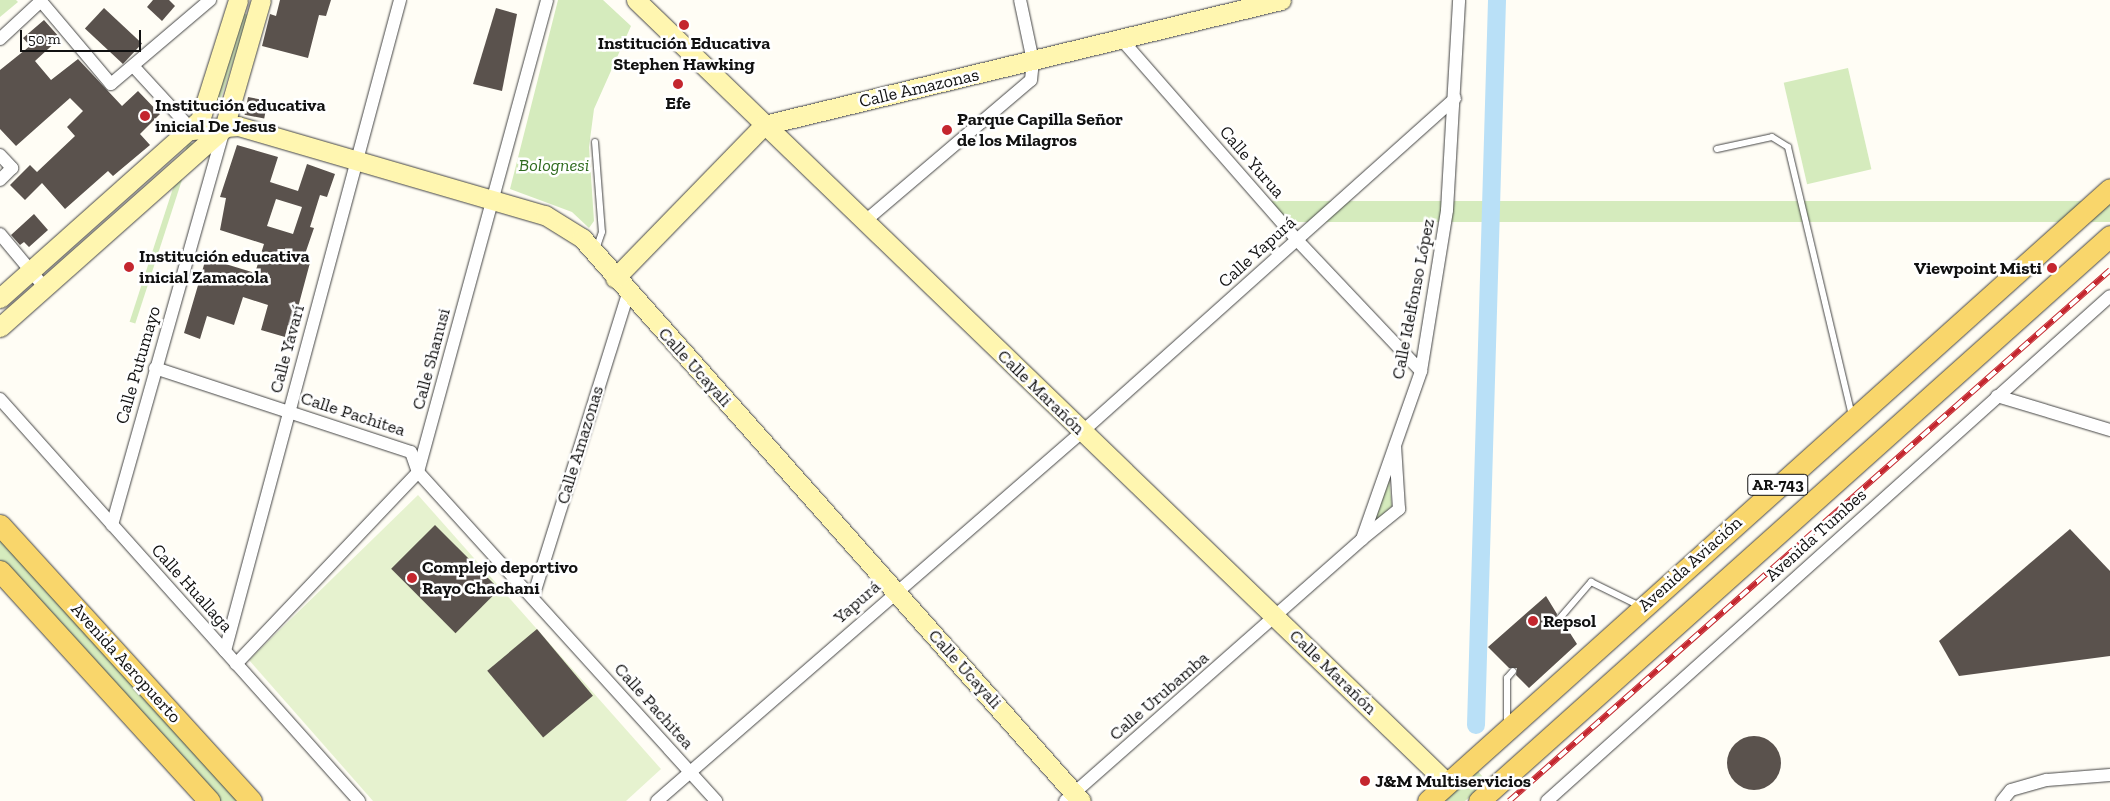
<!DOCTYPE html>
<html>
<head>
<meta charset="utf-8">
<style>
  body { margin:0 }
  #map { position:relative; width:2110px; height:801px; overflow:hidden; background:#fffdf5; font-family:"Zilla Slab",serif }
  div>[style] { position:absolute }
  .green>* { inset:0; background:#d5ebbd; transform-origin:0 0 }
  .pitch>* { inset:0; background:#e6f2cf }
  .canal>* { height:18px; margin:-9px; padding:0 9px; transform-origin:9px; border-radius:9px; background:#b9e0f7 }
  .building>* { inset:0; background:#5a524d; transform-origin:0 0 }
  .round { border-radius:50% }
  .roads { filter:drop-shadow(0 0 1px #444) drop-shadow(0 0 1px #444) }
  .lane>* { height:6px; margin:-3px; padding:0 3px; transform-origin:3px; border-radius:3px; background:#fff }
  .street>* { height:12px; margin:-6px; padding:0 6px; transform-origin:6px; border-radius:6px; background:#fff }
  .secondary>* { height:19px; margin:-9.5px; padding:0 9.5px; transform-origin:9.5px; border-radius:9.5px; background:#fff6b0 }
  .primary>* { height:21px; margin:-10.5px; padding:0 10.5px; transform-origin:10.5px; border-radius:10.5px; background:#f9d66b }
  .rail>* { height:5.5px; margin-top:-2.75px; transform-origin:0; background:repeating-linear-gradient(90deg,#fff 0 11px,#c4262e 0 22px); box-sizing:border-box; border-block:1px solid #c4262e }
  .dots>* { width:14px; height:14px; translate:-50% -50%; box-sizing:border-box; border:2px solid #fff; border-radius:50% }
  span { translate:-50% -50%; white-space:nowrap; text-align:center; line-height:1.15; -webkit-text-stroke:5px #fff; paint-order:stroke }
  .shield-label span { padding:1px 4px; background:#fff; border:1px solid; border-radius:4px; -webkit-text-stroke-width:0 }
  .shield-label { font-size:16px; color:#111; font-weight:700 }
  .poi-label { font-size:18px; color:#111; font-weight:700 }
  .left { translate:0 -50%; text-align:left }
  .right { translate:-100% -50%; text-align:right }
  .street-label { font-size:18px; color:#111 }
  .park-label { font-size:18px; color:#2f6b1f; font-style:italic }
  .scale { position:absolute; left:20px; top:30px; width:121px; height:22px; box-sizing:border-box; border:2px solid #111; border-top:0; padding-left:6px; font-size:15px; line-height:18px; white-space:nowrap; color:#111; -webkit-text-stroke:4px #fff; paint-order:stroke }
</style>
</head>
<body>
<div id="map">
  <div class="green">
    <i style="clip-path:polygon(0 0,16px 0,18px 2px,0 17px)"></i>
    <i style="clip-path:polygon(558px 0,603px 0,631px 26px,594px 109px,589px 147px,594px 221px,589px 228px,572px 212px,510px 189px)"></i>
    <i style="clip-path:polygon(241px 13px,249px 15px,217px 110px,213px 108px)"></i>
    <i style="left:1848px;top:68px;width:104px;height:66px;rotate:77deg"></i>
    <i style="left:188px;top:142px;width:6px;height:189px;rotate:18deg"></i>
    <i style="left:2110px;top:201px;width:21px;height:838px;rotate:90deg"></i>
    <i style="clip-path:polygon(1389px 478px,1392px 506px,1377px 520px,1374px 518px)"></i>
    <i style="left:0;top:537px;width:356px;height:22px;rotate:48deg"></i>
    <i style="clip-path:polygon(1477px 770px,1487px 782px,1465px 801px,1443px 801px)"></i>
  </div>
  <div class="pitch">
    <i style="clip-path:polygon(418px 495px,661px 769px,626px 801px,373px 801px,249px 660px)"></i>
  </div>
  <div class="canal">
    <i style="left:1476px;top:725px;width:725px;rotate:-88.34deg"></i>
  </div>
  <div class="building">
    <i style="clip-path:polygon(153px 0,169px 0,175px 6px,162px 21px,147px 7px)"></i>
    <i style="clip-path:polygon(280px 0,331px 0,326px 16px,319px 15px,308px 58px,262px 46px,270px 14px,276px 16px)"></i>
    <i style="left:104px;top:8px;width:52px;height:28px;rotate:43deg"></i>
    <i style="clip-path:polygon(496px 8px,517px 14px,502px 91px,473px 84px)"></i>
    <i style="clip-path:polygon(44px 20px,60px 38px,35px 61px,51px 80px,78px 59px,122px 106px,138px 91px,160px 114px,140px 134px,150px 145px,113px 176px,108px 171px,65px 209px,42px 183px,25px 200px,10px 185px,30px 165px,37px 172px,75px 136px,67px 127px,83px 111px,70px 98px,16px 146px,0 129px,0 70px,30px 46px,23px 38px)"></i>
    <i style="left:248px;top:97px;width:20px;height:18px;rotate:11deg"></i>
    <i style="clip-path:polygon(evenodd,237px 145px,278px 157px,270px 182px,298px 191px,307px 164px,335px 174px,327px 197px,320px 195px,310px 227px,314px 228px,304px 257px,311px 259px,293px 326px,288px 325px,285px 337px,261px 330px,268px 305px,243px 297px,234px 325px,207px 316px,200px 339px,184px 333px,206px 258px,255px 273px,264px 244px,220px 230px,226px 198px,220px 197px,237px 145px,276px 199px,302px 207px,293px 234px,267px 226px,276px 199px)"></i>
    <i style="clip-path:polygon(34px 214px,48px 230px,29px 247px,24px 242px,20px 245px,11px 235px)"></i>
    <i style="left:435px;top:525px;width:91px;height:62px;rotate:45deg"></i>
    <i style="clip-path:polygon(2070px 529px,2110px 571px,2110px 656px,1959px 676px,1939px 641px)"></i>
    <i style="clip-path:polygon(1546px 596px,1557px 614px,1556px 620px,1563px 622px,1577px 644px,1529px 688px,1516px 675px,1517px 668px,1509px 668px,1488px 647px)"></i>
    <i style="left:537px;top:629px;width:87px;height:65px;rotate:50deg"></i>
    <i class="round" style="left:1727px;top:736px;width:54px;height:54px"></i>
  </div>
  <div class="roads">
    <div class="lane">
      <i style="left:595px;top:142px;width:90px;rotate:85.6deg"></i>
      <i style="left:602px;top:232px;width:18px;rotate:109deg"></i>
      <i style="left:1717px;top:149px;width:56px;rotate:-12.3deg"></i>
      <i style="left:1772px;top:137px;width:19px;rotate:32deg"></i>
      <i style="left:1788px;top:147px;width:276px;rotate:76.6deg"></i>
      <i style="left:1560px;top:618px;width:48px;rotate:-49.3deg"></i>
      <i style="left:1591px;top:582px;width:55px;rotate:26.1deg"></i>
      <i style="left:1507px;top:723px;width:45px;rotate:-90deg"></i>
      <i style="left:1507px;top:678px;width:9px;rotate:-49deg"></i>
    </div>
    <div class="street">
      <i style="left:40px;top:0;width:110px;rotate:49.8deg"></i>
      <i style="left:111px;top:84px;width:130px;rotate:-40.3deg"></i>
      <i style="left:0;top:39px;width:56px;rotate:-42.8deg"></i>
      <i style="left:1122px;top:40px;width:266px;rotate:48.8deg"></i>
      <i style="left:1297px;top:240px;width:180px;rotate:46.6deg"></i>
      <i style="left:134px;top:67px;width:86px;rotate:47.4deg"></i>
      <i style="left:0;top:155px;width:18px;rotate:47deg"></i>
      <i style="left:12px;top:168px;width:17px;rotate:135deg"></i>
      <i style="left:864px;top:222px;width:219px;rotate:-40.4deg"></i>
      <i style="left:1031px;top:80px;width:19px;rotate:-84deg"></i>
      <i style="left:1033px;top:61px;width:62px;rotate:-102deg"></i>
      <i style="left:0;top:234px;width:70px;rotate:50.2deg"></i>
      <i style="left:155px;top:368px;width:269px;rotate:18.2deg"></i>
      <i style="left:411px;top:452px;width:21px;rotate:71deg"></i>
      <i style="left:418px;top:472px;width:444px;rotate:47.8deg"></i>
      <i style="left:1997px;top:396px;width:118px;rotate:16.7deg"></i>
      <i style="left:0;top:399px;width:539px;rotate:48.23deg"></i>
      <i style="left:112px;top:525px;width:412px;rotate:-74.2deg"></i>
      <i style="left:1362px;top:539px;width:48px;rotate:-39deg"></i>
      <i style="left:1399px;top:509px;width:63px;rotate:-93.6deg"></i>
      <i style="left:533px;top:597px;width:318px;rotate:-72.6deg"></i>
      <i style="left:225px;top:651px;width:674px;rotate:-74.95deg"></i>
      <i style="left:236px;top:664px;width:265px;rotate:-46.5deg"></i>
      <i style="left:418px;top:472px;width:489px;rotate:-74.7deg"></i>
      <i style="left:657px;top:801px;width:564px;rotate:-40.98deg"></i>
      <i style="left:1083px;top:431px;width:499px;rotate:-41.8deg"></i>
      <i style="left:1065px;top:801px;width:396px;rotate:-41.4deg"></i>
      <i style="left:1362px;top:539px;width:178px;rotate:-70.6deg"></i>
      <i style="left:1421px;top:371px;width:163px;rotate:-80.8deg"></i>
      <i style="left:1447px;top:210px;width:210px;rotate:-86.7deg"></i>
      <i style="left:1547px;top:801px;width:756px;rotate:-41.89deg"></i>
      <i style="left:2002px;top:801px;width:14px;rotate:-51deg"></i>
      <i style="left:2011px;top:790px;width:37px;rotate:-16deg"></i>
      <i style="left:2047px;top:780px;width:63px;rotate:-4.5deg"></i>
    </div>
    <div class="secondary">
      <i style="left:636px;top:0;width:1127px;rotate:43.99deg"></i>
      <i style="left:192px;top:130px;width:46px;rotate:-5deg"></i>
      <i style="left:238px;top:126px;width:320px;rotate:16.2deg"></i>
      <i style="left:545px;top:215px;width:44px;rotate:31.9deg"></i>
      <i style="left:582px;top:238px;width:752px;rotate:48.45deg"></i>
      <i style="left:615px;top:278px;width:214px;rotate:-45.8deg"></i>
      <i style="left:764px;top:125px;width:532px;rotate:-13.59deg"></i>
      <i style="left:0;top:298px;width:268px;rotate:-41.7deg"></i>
      <i style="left:200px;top:120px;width:126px;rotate:-72.4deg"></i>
      <i style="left:0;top:327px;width:300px;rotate:-41.6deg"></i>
      <i style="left:224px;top:128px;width:133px;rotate:-73.9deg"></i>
    </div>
    <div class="primary">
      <i style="left:0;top:525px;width:373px;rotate:47.7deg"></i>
      <i style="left:0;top:571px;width:311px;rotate:47.7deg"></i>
      <i style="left:1428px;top:801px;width:916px;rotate:-41.9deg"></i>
      <i style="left:1479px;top:801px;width:847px;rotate:-41.84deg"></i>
    </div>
  </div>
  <div class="rail">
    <i style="left:1509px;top:801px;width:802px;rotate:-41.46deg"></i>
  </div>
  <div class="dots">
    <i style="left:684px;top:25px;background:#c4262e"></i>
    <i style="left:678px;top:84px;background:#c4262e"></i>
    <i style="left:145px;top:116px;background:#c4262e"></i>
    <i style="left:947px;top:130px;background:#c4262e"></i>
    <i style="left:129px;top:267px;background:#c4262e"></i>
    <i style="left:2052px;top:268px;background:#c4262e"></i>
    <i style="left:412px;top:578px;background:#c4262e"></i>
    <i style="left:1533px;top:621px;background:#c4262e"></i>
    <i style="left:1365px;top:781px;background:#c4262e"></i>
  </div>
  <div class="shield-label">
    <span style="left:1778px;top:485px">AR-743</span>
  </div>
  <div class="poi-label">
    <span style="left:684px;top:54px">Institución Educativa<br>Stephen Hawking</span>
    <span style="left:678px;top:103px">Efe</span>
    <span class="left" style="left:155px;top:116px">Institución educativa<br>inicial De Jesus</span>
    <span class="left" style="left:957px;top:130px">Parque Capilla Señor<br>de los Milagros</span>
    <span class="left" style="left:139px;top:267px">Institución educativa<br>inicial Zamacola</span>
    <span class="right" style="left:2042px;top:268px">Viewpoint Misti</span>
    <span class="left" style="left:422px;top:578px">Complejo deportivo<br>Rayo Chachani</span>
    <span class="left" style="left:1543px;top:621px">Repsol</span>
    <span class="left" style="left:1375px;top:781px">J&amp;M Multiservicios</span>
  </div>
  <div class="street-label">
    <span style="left:919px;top:88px;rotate:-13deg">Calle Amazonas</span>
    <span style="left:1252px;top:162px;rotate:49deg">Calle Yurua</span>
    <span style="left:1257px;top:252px;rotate:-42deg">Calle Yapurá</span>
    <span style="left:1413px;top:299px;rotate:-79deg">Calle Idelfonso López</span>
    <span style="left:287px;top:349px;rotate:-75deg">Calle Yavarí</span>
    <span style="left:431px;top:359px;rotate:-75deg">Calle Shanusi</span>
    <span style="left:138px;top:365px;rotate:-74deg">Calle Putumayo</span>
    <span style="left:695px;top:367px;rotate:48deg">Calle Ucayali</span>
    <span style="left:1041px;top:392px;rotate:44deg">Calle Marañón</span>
    <span style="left:353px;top:414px;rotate:18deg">Calle Pachitea</span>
    <span style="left:580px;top:445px;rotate:-73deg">Calle Amazonas</span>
    <span style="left:1816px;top:535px;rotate:-42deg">Avenida Tumbes</span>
    <span style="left:1690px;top:564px;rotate:-42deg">Avenida Aviación</span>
    <span style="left:192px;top:588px;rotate:48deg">Calle Huallaga</span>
    <span style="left:857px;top:602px;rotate:-41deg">Yapurá</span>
    <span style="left:126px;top:663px;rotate:48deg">Avenida Aeropuerto</span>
    <span style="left:965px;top:669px;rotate:48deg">Calle Ucayali</span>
    <span style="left:1333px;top:672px;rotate:44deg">Calle Marañón</span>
    <span style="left:1159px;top:696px;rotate:-41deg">Calle Urubamba</span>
    <span style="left:654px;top:706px;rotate:48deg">Calle Pachitea</span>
  </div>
  <div class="park-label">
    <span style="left:554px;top:165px">Bolognesi</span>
  </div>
  <div class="scale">50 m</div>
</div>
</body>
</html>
